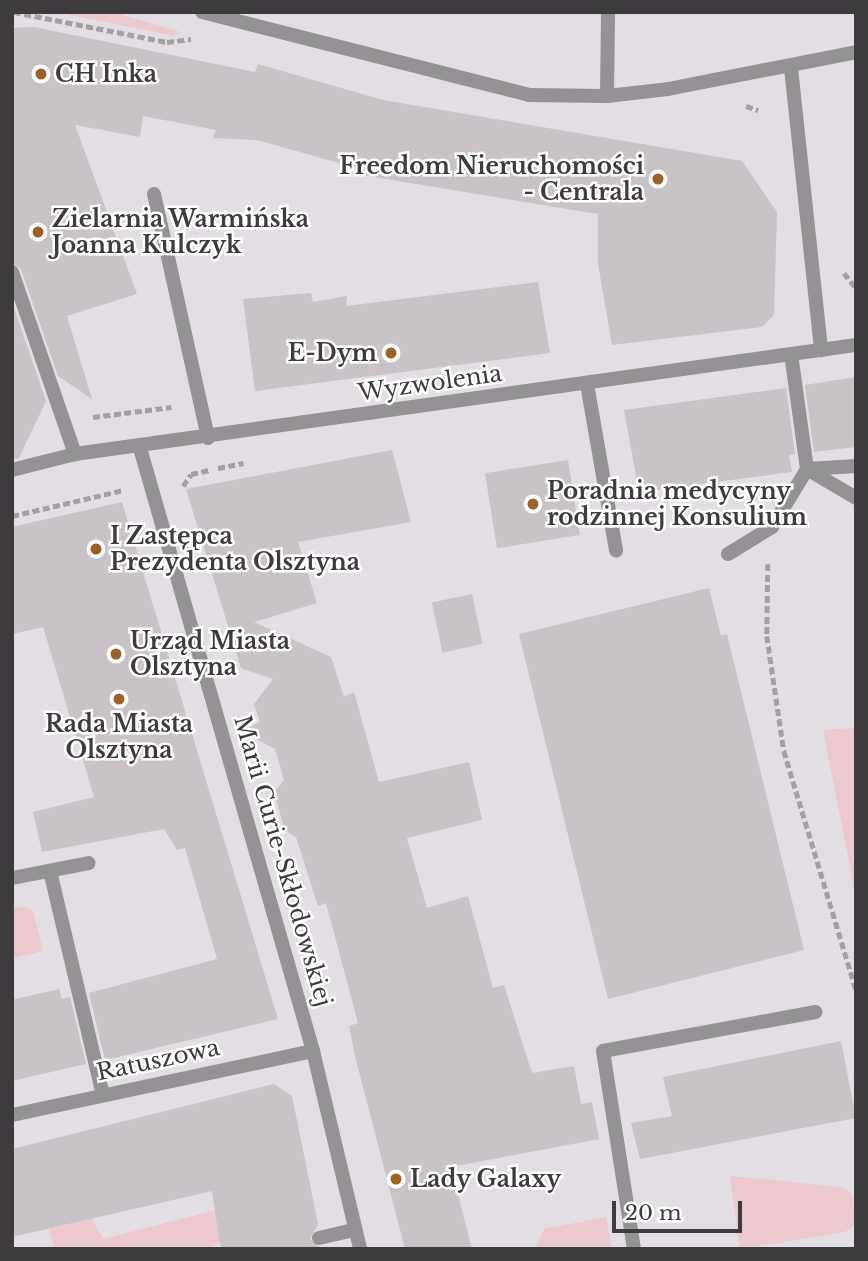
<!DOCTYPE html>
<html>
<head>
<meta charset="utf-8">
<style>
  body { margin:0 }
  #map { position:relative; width:868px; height:1261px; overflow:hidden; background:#e3dee3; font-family:"Libre Baskerville",serif }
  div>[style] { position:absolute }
  .green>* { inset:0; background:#ecc8cf }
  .building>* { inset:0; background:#c9c2c6; transform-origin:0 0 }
  .path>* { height:4.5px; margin-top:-2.25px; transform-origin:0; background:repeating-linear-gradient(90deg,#a39fa3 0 7px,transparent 0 10.5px) }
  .lane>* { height:14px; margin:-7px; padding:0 7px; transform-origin:7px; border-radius:7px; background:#949295 }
  .street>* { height:14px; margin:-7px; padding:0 7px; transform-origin:7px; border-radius:7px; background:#949295 }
  .dots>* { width:19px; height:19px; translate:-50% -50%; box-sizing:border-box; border:4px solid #fff; border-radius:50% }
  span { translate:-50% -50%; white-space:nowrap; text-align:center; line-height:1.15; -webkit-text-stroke:5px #fff; paint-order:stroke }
  .poi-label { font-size:23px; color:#3d3b3d; font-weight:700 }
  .left { translate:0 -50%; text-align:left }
  .right { translate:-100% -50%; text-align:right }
  .street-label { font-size:23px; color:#3d3b3d }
  .frame { position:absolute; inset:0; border:14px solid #3d3b3d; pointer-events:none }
  .scale { position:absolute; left:612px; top:1201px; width:130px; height:32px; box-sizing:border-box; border:4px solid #3d3b3d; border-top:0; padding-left:9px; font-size:21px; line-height:24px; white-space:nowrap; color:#3d3b3d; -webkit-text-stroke:5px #fff; paint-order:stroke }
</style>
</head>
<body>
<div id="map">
  <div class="green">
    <i style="clip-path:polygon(55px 12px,112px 12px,184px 33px,170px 35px)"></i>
    <i style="clip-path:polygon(856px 728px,856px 897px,823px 730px)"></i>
    <i style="clip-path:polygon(26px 907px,33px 911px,43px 951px,12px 958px,12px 908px)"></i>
    <i style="clip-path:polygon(730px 1176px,843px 1187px,852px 1195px,856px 1224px,845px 1232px,740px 1249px)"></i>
    <i style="clip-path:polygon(232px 1206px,225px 1243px,200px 1249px,54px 1249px,49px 1229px,92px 1219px,103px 1239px)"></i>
    <i style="clip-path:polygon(606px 1217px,612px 1249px,535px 1249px,544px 1229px)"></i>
  </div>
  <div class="building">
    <i style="clip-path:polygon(34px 27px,255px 72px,258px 64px,383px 100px,742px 161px,777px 212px,774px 315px,762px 327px,612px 345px,598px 264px,598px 214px,362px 175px,364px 170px,257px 140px,213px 138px,216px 130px,143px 116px,140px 137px,75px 125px,137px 294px,67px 316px,92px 399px,58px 376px,21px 269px,12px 263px,12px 28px)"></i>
    <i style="clip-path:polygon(538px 282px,550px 353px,255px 391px,243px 299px,311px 293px,313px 302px,347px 296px,346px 306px)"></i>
    <i style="clip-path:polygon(12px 302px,46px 401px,19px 458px,12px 460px)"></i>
    <i style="clip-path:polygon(856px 377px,856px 447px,814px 452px,805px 385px)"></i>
    <i style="clip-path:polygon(786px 388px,795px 454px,789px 455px,792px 472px,639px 492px,624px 410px)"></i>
    <i style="clip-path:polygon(392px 450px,411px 522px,298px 542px,317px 603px,254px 622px,331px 657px,344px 697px,354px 692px,379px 782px,469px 762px,482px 820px,407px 838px,427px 908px,468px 896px,493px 988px,504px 985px,532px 1073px,574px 1066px,581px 1104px,592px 1102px,599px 1139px,451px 1167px,472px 1249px,405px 1249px,356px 1060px,349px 1026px,358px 1023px,326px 903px,318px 906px,296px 837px,285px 831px,274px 792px,284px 780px,275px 749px,241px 731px,260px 722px,254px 704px,273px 679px,241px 668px,186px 489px)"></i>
    <i style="left:568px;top:460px;width:76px;height:84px;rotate:81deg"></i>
    <i style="clip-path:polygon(122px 502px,278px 1019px,105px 1060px,89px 993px,217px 959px,185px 848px,177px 850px,164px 829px,42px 852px,33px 812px,94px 797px,43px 627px,12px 634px,12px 527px)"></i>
    <i style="clip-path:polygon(709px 588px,721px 636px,727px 634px,804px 950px,608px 999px,519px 634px)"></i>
    <i style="left:472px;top:594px;width:51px;height:41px;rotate:78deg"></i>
    <i style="clip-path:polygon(59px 989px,62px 999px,70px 997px,86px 1064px,12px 1081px,12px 1000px)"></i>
    <i style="clip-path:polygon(841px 1041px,856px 1118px,640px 1159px,631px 1123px,672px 1116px,663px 1077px)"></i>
    <i style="clip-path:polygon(274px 1084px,292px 1096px,318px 1224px,310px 1239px,322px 1249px,221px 1249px,212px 1191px,12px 1237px,12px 1149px)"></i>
  </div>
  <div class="path">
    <i style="left:14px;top:12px;width:156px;rotate:11.1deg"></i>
    <i style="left:167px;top:42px;width:24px;rotate:-7deg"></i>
    <i style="left:746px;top:106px;width:13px;rotate:18deg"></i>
    <i style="left:844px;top:273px;width:19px;rotate:51deg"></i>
    <i style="left:93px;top:417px;width:79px;rotate:-7.3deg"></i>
    <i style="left:218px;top:468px;width:26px;rotate:-11deg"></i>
    <i style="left:183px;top:486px;width:14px;rotate:-56deg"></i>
    <i style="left:191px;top:474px;width:19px;rotate:-12deg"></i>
    <i style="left:12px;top:516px;width:115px;rotate:-13.1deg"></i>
    <i style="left:768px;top:564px;width:72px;rotate:90.8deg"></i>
    <i style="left:767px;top:636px;width:116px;rotate:81.6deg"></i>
    <i style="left:784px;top:751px;width:249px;rotate:73.2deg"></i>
  </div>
  <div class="lane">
    <i style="left:607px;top:96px;width:84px;rotate:-89.3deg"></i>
    <i style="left:154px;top:194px;width:250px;rotate:77.5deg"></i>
    <i style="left:587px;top:384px;width:169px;rotate:80.1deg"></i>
    <i style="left:807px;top:469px;width:57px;rotate:30.6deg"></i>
    <i style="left:807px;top:469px;width:49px;rotate:-3.5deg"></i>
    <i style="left:728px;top:554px;width:52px;rotate:-31.5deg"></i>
    <i style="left:772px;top:527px;width:68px;rotate:-58.9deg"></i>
    <i style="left:807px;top:469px;width:116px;rotate:-97.9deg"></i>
    <i style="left:50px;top:871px;width:230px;rotate:76.7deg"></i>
    <i style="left:12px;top:878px;width:78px;rotate:-11deg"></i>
    <i style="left:319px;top:1238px;width:37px;rotate:-13deg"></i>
    <i style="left:634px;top:1249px;width:200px;rotate:-98.9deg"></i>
    <i style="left:603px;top:1051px;width:216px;rotate:-10.4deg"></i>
  </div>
  <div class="street">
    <i style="left:202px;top:12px;width:337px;rotate:14.2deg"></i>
    <i style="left:529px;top:95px;width:78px;rotate:0.7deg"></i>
    <i style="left:607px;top:96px;width:61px;rotate:-6.5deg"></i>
    <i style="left:668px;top:89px;width:192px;rotate:-11.1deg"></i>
    <i style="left:791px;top:68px;width:284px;rotate:83.9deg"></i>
    <i style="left:12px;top:272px;width:193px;rotate:70.9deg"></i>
    <i style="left:140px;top:448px;width:627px;rotate:73.99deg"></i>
    <i style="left:313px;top:1051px;width:204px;rotate:76.6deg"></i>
    <i style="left:12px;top:470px;width:65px;rotate:-14.3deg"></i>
    <i style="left:75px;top:454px;width:789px;rotate:-7.95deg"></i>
    <i style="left:12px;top:1115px;width:308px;rotate:-12deg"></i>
  </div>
  <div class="dots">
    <i style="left:41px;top:74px;background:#9d6025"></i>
    <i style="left:658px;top:179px;background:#9d6025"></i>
    <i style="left:38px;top:232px;background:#9d6025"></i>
    <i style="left:391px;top:353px;background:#9d6025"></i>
    <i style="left:533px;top:504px;background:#9d6025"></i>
    <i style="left:96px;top:549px;background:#9d6025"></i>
    <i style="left:116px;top:654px;background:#9d6025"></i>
    <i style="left:119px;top:699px;background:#9d6025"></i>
    <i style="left:396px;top:1179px;background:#9d6025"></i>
  </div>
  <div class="poi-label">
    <span class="left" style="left:55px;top:74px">CH Inka</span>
    <span class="right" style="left:644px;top:179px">Freedom Nieruchomości<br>- Centrala</span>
    <span class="left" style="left:52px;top:232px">Zielarnia Warmińska<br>Joanna Kulczyk</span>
    <span class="right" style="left:377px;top:353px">E-Dym</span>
    <span class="left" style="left:547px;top:504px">Poradnia medycyny<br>rodzinnej Konsulium</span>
    <span class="left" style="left:110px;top:549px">I Zastępca<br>Prezydenta Olsztyna</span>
    <span class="left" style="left:130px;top:654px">Urząd Miasta<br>Olsztyna</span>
    <span style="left:119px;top:737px">Rada Miasta<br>Olsztyna</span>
    <span class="left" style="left:410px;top:1179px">Lady Galaxy</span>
  </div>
  <div class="street-label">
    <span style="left:430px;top:383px;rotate:-8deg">Wyzwolenia</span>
    <span style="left:283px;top:861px;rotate:74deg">Marii Curie-Skłodowskiej</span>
    <span style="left:158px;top:1060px;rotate:-12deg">Ratuszowa</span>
  </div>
  <div class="frame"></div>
  <div class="scale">20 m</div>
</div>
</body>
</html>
